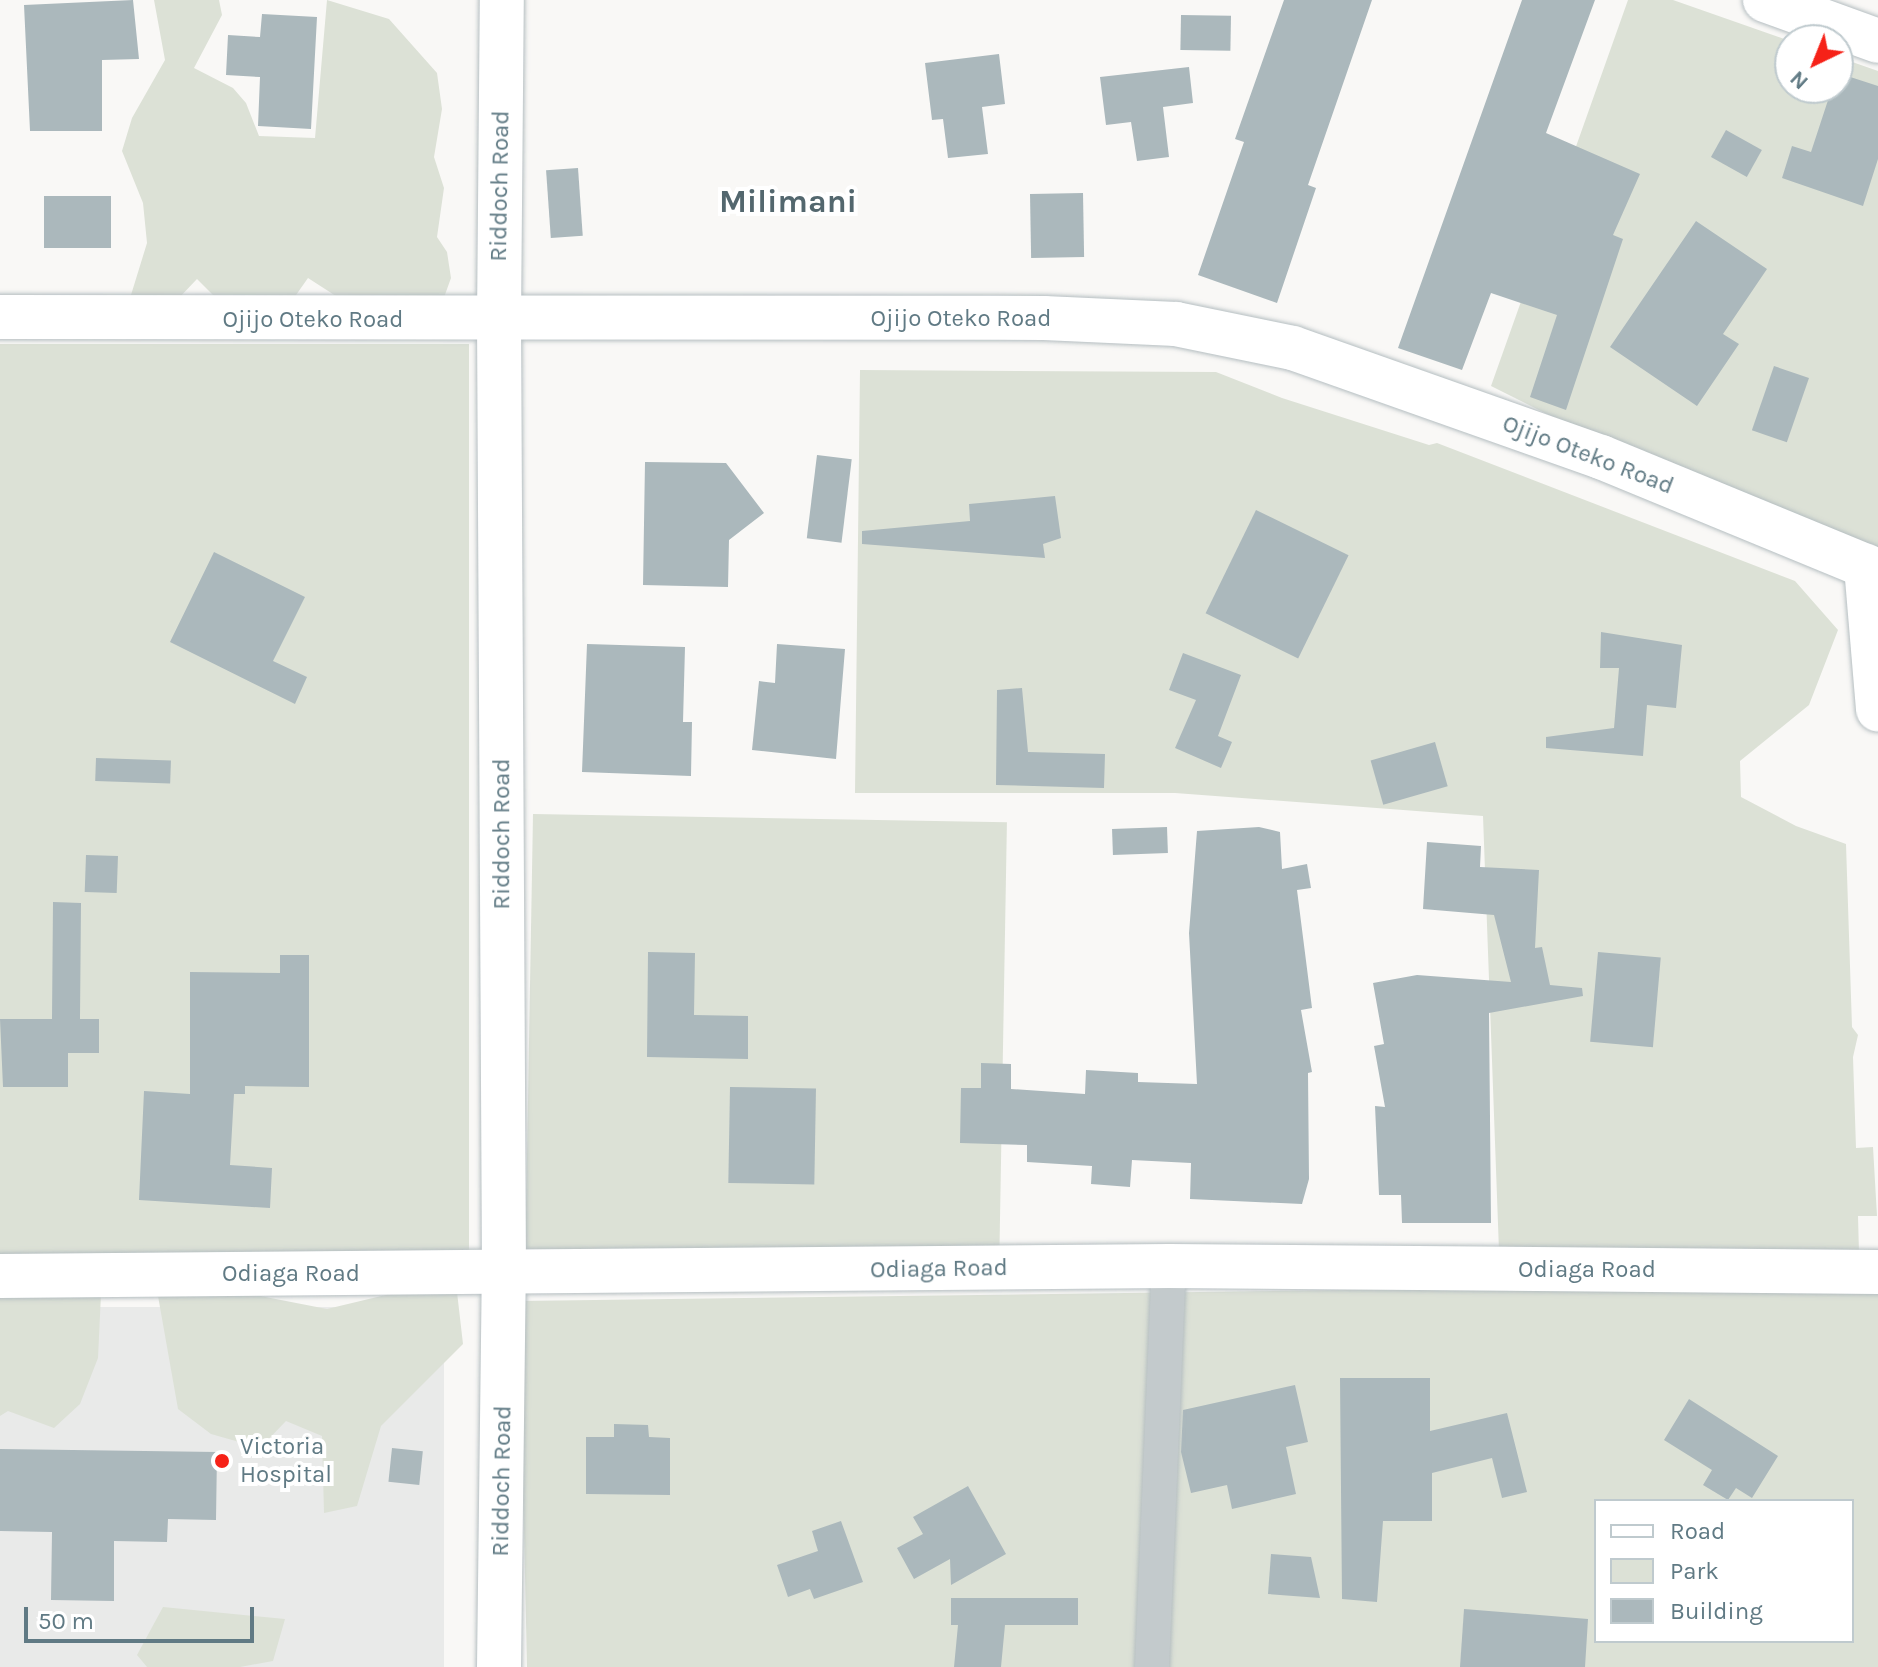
<!DOCTYPE html>
<html>
<head>
<meta charset="utf-8">
<style>
  body { margin:0 }
  #map { position:relative; width:1878px; height:1667px; overflow:hidden; background:#f9f8f6; font-family:Karla,sans-serif }
  div>[style] { position:absolute }
  .built>* { inset:0; background:#e9eae9; transform-origin:0 0 }
  .green>* { inset:0; background:#dce1d6; transform-origin:0 0 }
  .building>* { inset:0; background:#abb8bc; transform-origin:0 0 }
  .roads { filter:drop-shadow(0 0 2px #b5bec1) drop-shadow(0 0 2px #b5bec1) }
  .street>* { height:34px; margin:-17px; padding:0 17px; transform-origin:17px; border-radius:17px; background:#c3cacc }
  .secondary>* { height:44px; margin:-22px; padding:0 22px; transform-origin:22px; border-radius:22px; background:#fff }
  .dots>* { width:22px; height:22px; translate:-50% -50%; box-sizing:border-box; border:4px solid #fff; border-radius:50% }
  span { translate:-50% -50%; white-space:nowrap; text-align:center; line-height:1.15; -webkit-text-stroke:8px #fff; paint-order:stroke }
  .street-label { font-size:24px; color:#607a84 }
  .poi-label { font-size:24px; color:#607a84 }
  .left { translate:0 -50%; text-align:left }
  .district-label { font-size:32px; color:#53676e; font-weight:700 }
  .legend { position:absolute; left:1594px; top:1499px; width:260px; height:144px; box-sizing:border-box; background:#fff; border:2px solid #bfcace; margin:0; padding:10px 14px; list-style:none; font-size:24px; color:#607a84 }
  .legend li { display:flex; align-items:center; gap:16px; height:40px }
  .legend b { width:40px; border:2px solid #bfcace }
  .north { position:absolute; left:1774px; top:24px; width:80px; height:80px; box-sizing:border-box; background:#fff; border:2px solid #bfcace; border-radius:50%; rotate:223deg; font-size:22px; font-weight:700; line-height:32px; text-align:center; color:#607a84 }
  .north::after { content:''; display:block; margin:auto; width:28px; height:36px; background:#f62218; clip-path:polygon(50% 0,100% 100%,50% 72%,0 100%) }
  .scale { position:absolute; left:24px; top:1607px; width:230px; height:36px; box-sizing:border-box; border:4px solid #607a84; border-top:0; padding-left:10px; font-size:24px; line-height:28px; white-space:nowrap; color:#607a84; -webkit-text-stroke:6px #fff; paint-order:stroke }
</style>
</head>
<body>
<div id="map">
  <div class="built">
    <i style="left:444px;top:1307px;width:360px;height:444px;rotate:90deg"></i>
  </div>
  <div class="green">
    <i style="clip-path:polygon(154px 0,219px 0,222px 15px,194px 68px,233px 88px,246px 103px,259px 136px,315px 138px,327px 0,389px 19px,437px 73px,442px 109px,434px 157px,444px 188px,437px 237px,447px 252px,451px 278px,442px 303px,339px 298px,308px 278px,289px 305px,220px 302px,197px 279px,176px 301px,131px 295px,147px 243px,143px 203px,122px 151px,132px 118px,165px 60px)"></i>
    <i style="clip-path:polygon(1628px 0,1673px 0,1790px 41px,1790px 88px,1838px 88px,1838px 57px,1878px 71px,1878px 562px,1775px 529px,1491px 386px)"></i>
    <i style="left:469px;top:344px;width:914px;height:469px;rotate:90deg"></i>
    <i style="clip-path:polygon(860px 370px,1216px 372px,1282px 398px,1429px 445px,1437px 443px,1795px 581px,1838px 630px,1809px 705px,1740px 761px,1741px 797px,1796px 826px,1846px 844px,1852px 1027px,1858px 1035px,1853px 1057px,1856px 1148px,1873px 1147px,1877px 1216px,1858px 1216px,1859px 1253px,1499px 1251px,1483px 816px,1175px 793px,855px 793px)"></i>
    <i style="left:533px;top:814px;width:474px;height:435px;rotate:1deg"></i>
    <i style="clip-path:polygon(evenodd,1878px 1283px,1878px 1667px,527px 1667px,519px 1301px,1878px 1283px,1596px 1501px,1852px 1501px,1852px 1641px,1596px 1641px,1596px 1501px)"></i>
    <i style="clip-path:polygon(240px 1292px,327px 1309px,398px 1292px,457px 1292px,463px 1344px,381px 1426px,357px 1506px,324px 1513px,322px 1436px,286px 1421px,260px 1448px,211px 1434px,178px 1409px,158px 1296px)"></i>
    <i style="clip-path:polygon(101px 1294px,98px 1358px,80px 1404px,54px 1428px,8px 1411px,0 1416px,0 1298px)"></i>
    <i style="clip-path:polygon(163px 1607px,285px 1619px,273px 1661px,240px 1667px,147px 1667px,137px 1655px)"></i>
  </div>
  <div class="building">
    <i style="clip-path:polygon(133px 0,139px 59px,102px 60px,102px 131px,30px 131px,24px 5px)"></i>
    <i style="clip-path:polygon(1284px 0,1372px 0,1308px 185px,1316px 188px,1277px 303px,1198px 275px,1244px 142px,1235px 139px)"></i>
    <i style="clip-path:polygon(1522px 0,1595px 0,1546px 133px,1640px 174px,1613px 235px,1623px 239px,1566px 410px,1530px 397px,1557px 315px,1491px 293px,1462px 370px,1398px 348px)"></i>
    <i style="clip-path:polygon(262px 14px,317px 17px,311px 129px,258px 126px,260px 77px,226px 75px,228px 35px,260px 37px)"></i>
    <i style="left:1181px;top:15px;width:50px;height:35px;rotate:1deg"></i>
    <i style="clip-path:polygon(999px 54px,1005px 104px,982px 107px,988px 154px,948px 158px,943px 119px,932px 120px,925px 63px)"></i>
    <i style="clip-path:polygon(1189px 67px,1193px 103px,1163px 107px,1169px 157px,1137px 161px,1131px 122px,1106px 125px,1100px 77px)"></i>
    <i style="clip-path:polygon(1838px 73px,1878px 86px,1878px 159px,1863px 206px,1782px 178px,1792px 146px,1811px 152px,1832px 88px,1838px 88px)"></i>
    <i style="left:1726px;top:130px;width:41px;height:31px;rotate:29deg"></i>
    <i style="left:578px;top:168px;width:68px;height:32px;rotate:86deg"></i>
    <i style="left:1083px;top:193px;width:64px;height:53px;rotate:89deg"></i>
    <i style="left:44px;top:196px;width:67px;height:52px"></i>
    <i style="clip-path:polygon(1696px 221px,1767px 269px,1723px 334px,1739px 344px,1697px 406px,1610px 347px)"></i>
    <i style="left:1774px;top:366px;width:37px;height:68px;rotate:19deg"></i>
    <i style="left:817px;top:455px;width:35px;height:84px;rotate:7deg"></i>
    <i style="clip-path:polygon(645px 462px,726px 463px,764px 513px,729px 540px,728px 587px,643px 585px)"></i>
    <i style="clip-path:polygon(1055px 496px,1061px 538px,1043px 544px,1045px 558px,862px 544px,862px 531px,970px 521px,969px 504px)"></i>
    <i style="left:1256px;top:510px;width:103px;height:115px;rotate:26deg"></i>
    <i style="clip-path:polygon(214px 552px,305px 597px,273px 661px,307px 677px,295px 704px,170px 642px)"></i>
    <i style="clip-path:polygon(1601px 632px,1682px 645px,1676px 708px,1647px 705px,1643px 756px,1546px 748px,1546px 737px,1614px 728px,1619px 668px,1600px 668px)"></i>
    <i style="clip-path:polygon(587px 644px,685px 647px,683px 722px,692px 722px,691px 776px,582px 772px)"></i>
    <i style="clip-path:polygon(777px 644px,845px 649px,836px 759px,752px 750px,759px 681px,775px 683px)"></i>
    <i style="clip-path:polygon(1183px 653px,1241px 675px,1218px 736px,1232px 742px,1221px 768px,1175px 748px,1196px 700px,1169px 690px)"></i>
    <i style="clip-path:polygon(1022px 688px,1028px 752px,1105px 754px,1104px 788px,996px 785px,997px 690px)"></i>
    <i style="left:1435px;top:742px;width:46px;height:67px;rotate:74deg"></i>
    <i style="left:96px;top:758px;width:75px;height:23px;rotate:2deg"></i>
    <i style="left:1167px;top:827px;width:26px;height:55px;rotate:88deg"></i>
    <i style="clip-path:polygon(1259px 827px,1280px 832px,1282px 869px,1307px 864px,1311px 888px,1297px 890px,1312px 1008px,1301px 1010px,1312px 1072px,1308px 1073px,1309px 1179px,1302px 1204px,1190px 1199px,1191px 1163px,1132px 1160px,1130px 1187px,1091px 1184px,1092px 1166px,1027px 1162px,1027px 1145px,960px 1143px,961px 1088px,981px 1088px,981px 1063px,1011px 1064px,1011px 1089px,1085px 1094px,1086px 1070px,1138px 1073px,1138px 1082px,1197px 1084px,1189px 933px,1197px 831px)"></i>
    <i style="clip-path:polygon(1427px 842px,1481px 846px,1480px 867px,1539px 870px,1535px 948px,1542px 947px,1550px 985px,1582px 988px,1583px 996px,1489px 1013px,1491px 1223px,1402px 1223px,1401px 1195px,1379px 1195px,1375px 1106px,1385px 1107px,1374px 1046px,1384px 1044px,1373px 983px,1417px 975px,1511px 982px,1494px 915px,1423px 909px)"></i>
    <i style="left:86px;top:855px;width:32px;height:37px;rotate:2deg"></i>
    <i style="clip-path:polygon(53px 902px,81px 903px,80px 1019px,99px 1019px,99px 1053px,68px 1053px,68px 1087px,3px 1087px,0 1019px,52px 1019px)"></i>
    <i style="clip-path:polygon(648px 952px,695px 953px,694px 1015px,748px 1016px,748px 1059px,647px 1057px)"></i>
    <i style="left:1598px;top:952px;width:63px;height:90px;rotate:5deg"></i>
    <i style="clip-path:polygon(280px 955px,309px 955px,309px 1087px,245px 1086px,245px 1094px,234px 1094px,230px 1165px,272px 1168px,270px 1208px,139px 1200px,144px 1091px,190px 1094px,190px 972px,280px 973px)"></i>
    <i style="left:730px;top:1087px;width:86px;height:96px;rotate:1deg"></i>
    <i style="clip-path:polygon(1340px 1378px,1430px 1378px,1430px 1431px,1507px 1413px,1527px 1492px,1502px 1498px,1492px 1458px,1432px 1473px,1432px 1521px,1383px 1521px,1377px 1602px,1342px 1599px)"></i>
    <i style="clip-path:polygon(1295px 1385px,1308px 1442px,1286px 1447px,1296px 1494px,1232px 1509px,1227px 1485px,1191px 1493px,1181px 1452px,1183px 1410px)"></i>
    <i style="clip-path:polygon(1689px 1399px,1778px 1456px,1752px 1498px,1736px 1488px,1728px 1500px,1703px 1485px,1712px 1470px,1664px 1440px)"></i>
    <i style="clip-path:polygon(614px 1424px,648px 1425px,649px 1437px,670px 1438px,670px 1495px,586px 1494px,586px 1437px,614px 1437px)"></i>
    <i style="left:392px;top:1448px;width:31px;height:34px;rotate:6deg"></i>
    <i style="clip-path:polygon(0 1449px,217px 1452px,216px 1520px,168px 1519px,167px 1542px,114px 1541px,114px 1601px,51px 1600px,52px 1532px,0 1531px)"></i>
    <i style="clip-path:polygon(968px 1486px,1006px 1554px,951px 1585px,950px 1559px,914px 1579px,897px 1548px,923px 1534px,913px 1517px)"></i>
    <i style="clip-path:polygon(841px 1521px,863px 1582px,814px 1599px,810px 1589px,788px 1597px,777px 1565px,818px 1551px,812px 1531px)"></i>
    <i style="clip-path:polygon(1271px 1554px,1311px 1557px,1320px 1598px,1268px 1594px)"></i>
    <i style="clip-path:polygon(951px 1598px,1078px 1598px,1078px 1625px,1005px 1625px,1001px 1667px,954px 1667px,958px 1625px,951px 1625px)"></i>
    <i style="clip-path:polygon(1464px 1609px,1588px 1619px,1585px 1667px,1460px 1667px)"></i>
  </div>
  <div class="roads">
    <div class="street">
      <i style="left:1152px;top:1667px;width:401px;rotate:-87.6deg"></i>
    </div>
    <div class="secondary">
      <i style="left:1765px;top:0;width:120px;rotate:19.9deg"></i>
      <i style="left:0;top:317px;width:1044px;rotate:0.05deg"></i>
      <i style="left:1044px;top:318px;width:132px;rotate:2.6deg"></i>
      <i style="left:1176px;top:324px;width:119px;rotate:11.6deg"></i>
      <i style="left:1293px;top:348px;width:327px;rotate:19.5deg"></i>
      <i style="left:1601px;top:457px;width:300px;rotate:22.4deg"></i>
      <i style="left:1866px;top:566px;width:144px;rotate:85.2deg"></i>
      <i style="left:0;top:1276px;width:1169px;rotate:-0.49deg"></i>
      <i style="left:1169px;top:1266px;width:709px;rotate:0.48deg"></i>
      <i style="left:499px;top:1667px;width:394px;rotate:-89.3deg"></i>
      <i style="left:504px;top:1273px;width:952px;rotate:-90.3deg"></i>
      <i style="left:499px;top:321px;width:321px;rotate:-89.5deg"></i>
    </div>
  </div>
  <div class="dots">
    <i style="left:222px;top:1461px;background:#f62218"></i>
  </div>
  <div class="street-label">
    <span style="left:500px;top:186px;rotate:-89deg">Riddoch Road</span>
    <span style="left:961px;top:319px">Ojijo Oteko Road</span>
    <span style="left:313px;top:320px">Ojijo Oteko Road</span>
    <span style="left:1588px;top:455px;rotate:21deg">Ojijo Oteko Road</span>
    <span style="left:502px;top:834px;rotate:-90deg">Riddoch Road</span>
    <span style="left:939px;top:1269px;rotate:-1deg">Odiaga Road</span>
    <span style="left:1587px;top:1270px">Odiaga Road</span>
    <span style="left:291px;top:1274px">Odiaga Road</span>
    <span style="left:502px;top:1481px;rotate:-89deg">Riddoch Road</span>
  </div>
  <div class="poi-label">
    <span class="left" style="left:240px;top:1461px">Victoria<br>Hospital</span>
  </div>
  <div class="district-label">
    <span style="left:788px;top:202px">Milimani</span>
  </div>
  <ul class="legend">
  <li><b style="height:10px;background:#fff"></b>Road</li>
  <li><b style="height:22px;background:#dce1d6"></b>Park</li>
  <li><b style="height:22px;background:#abb8bc"></b>Building</li>
  </ul>
  <div class="north">N</div>
  <div class="scale">50 m</div>
</div>
</body>
</html>
